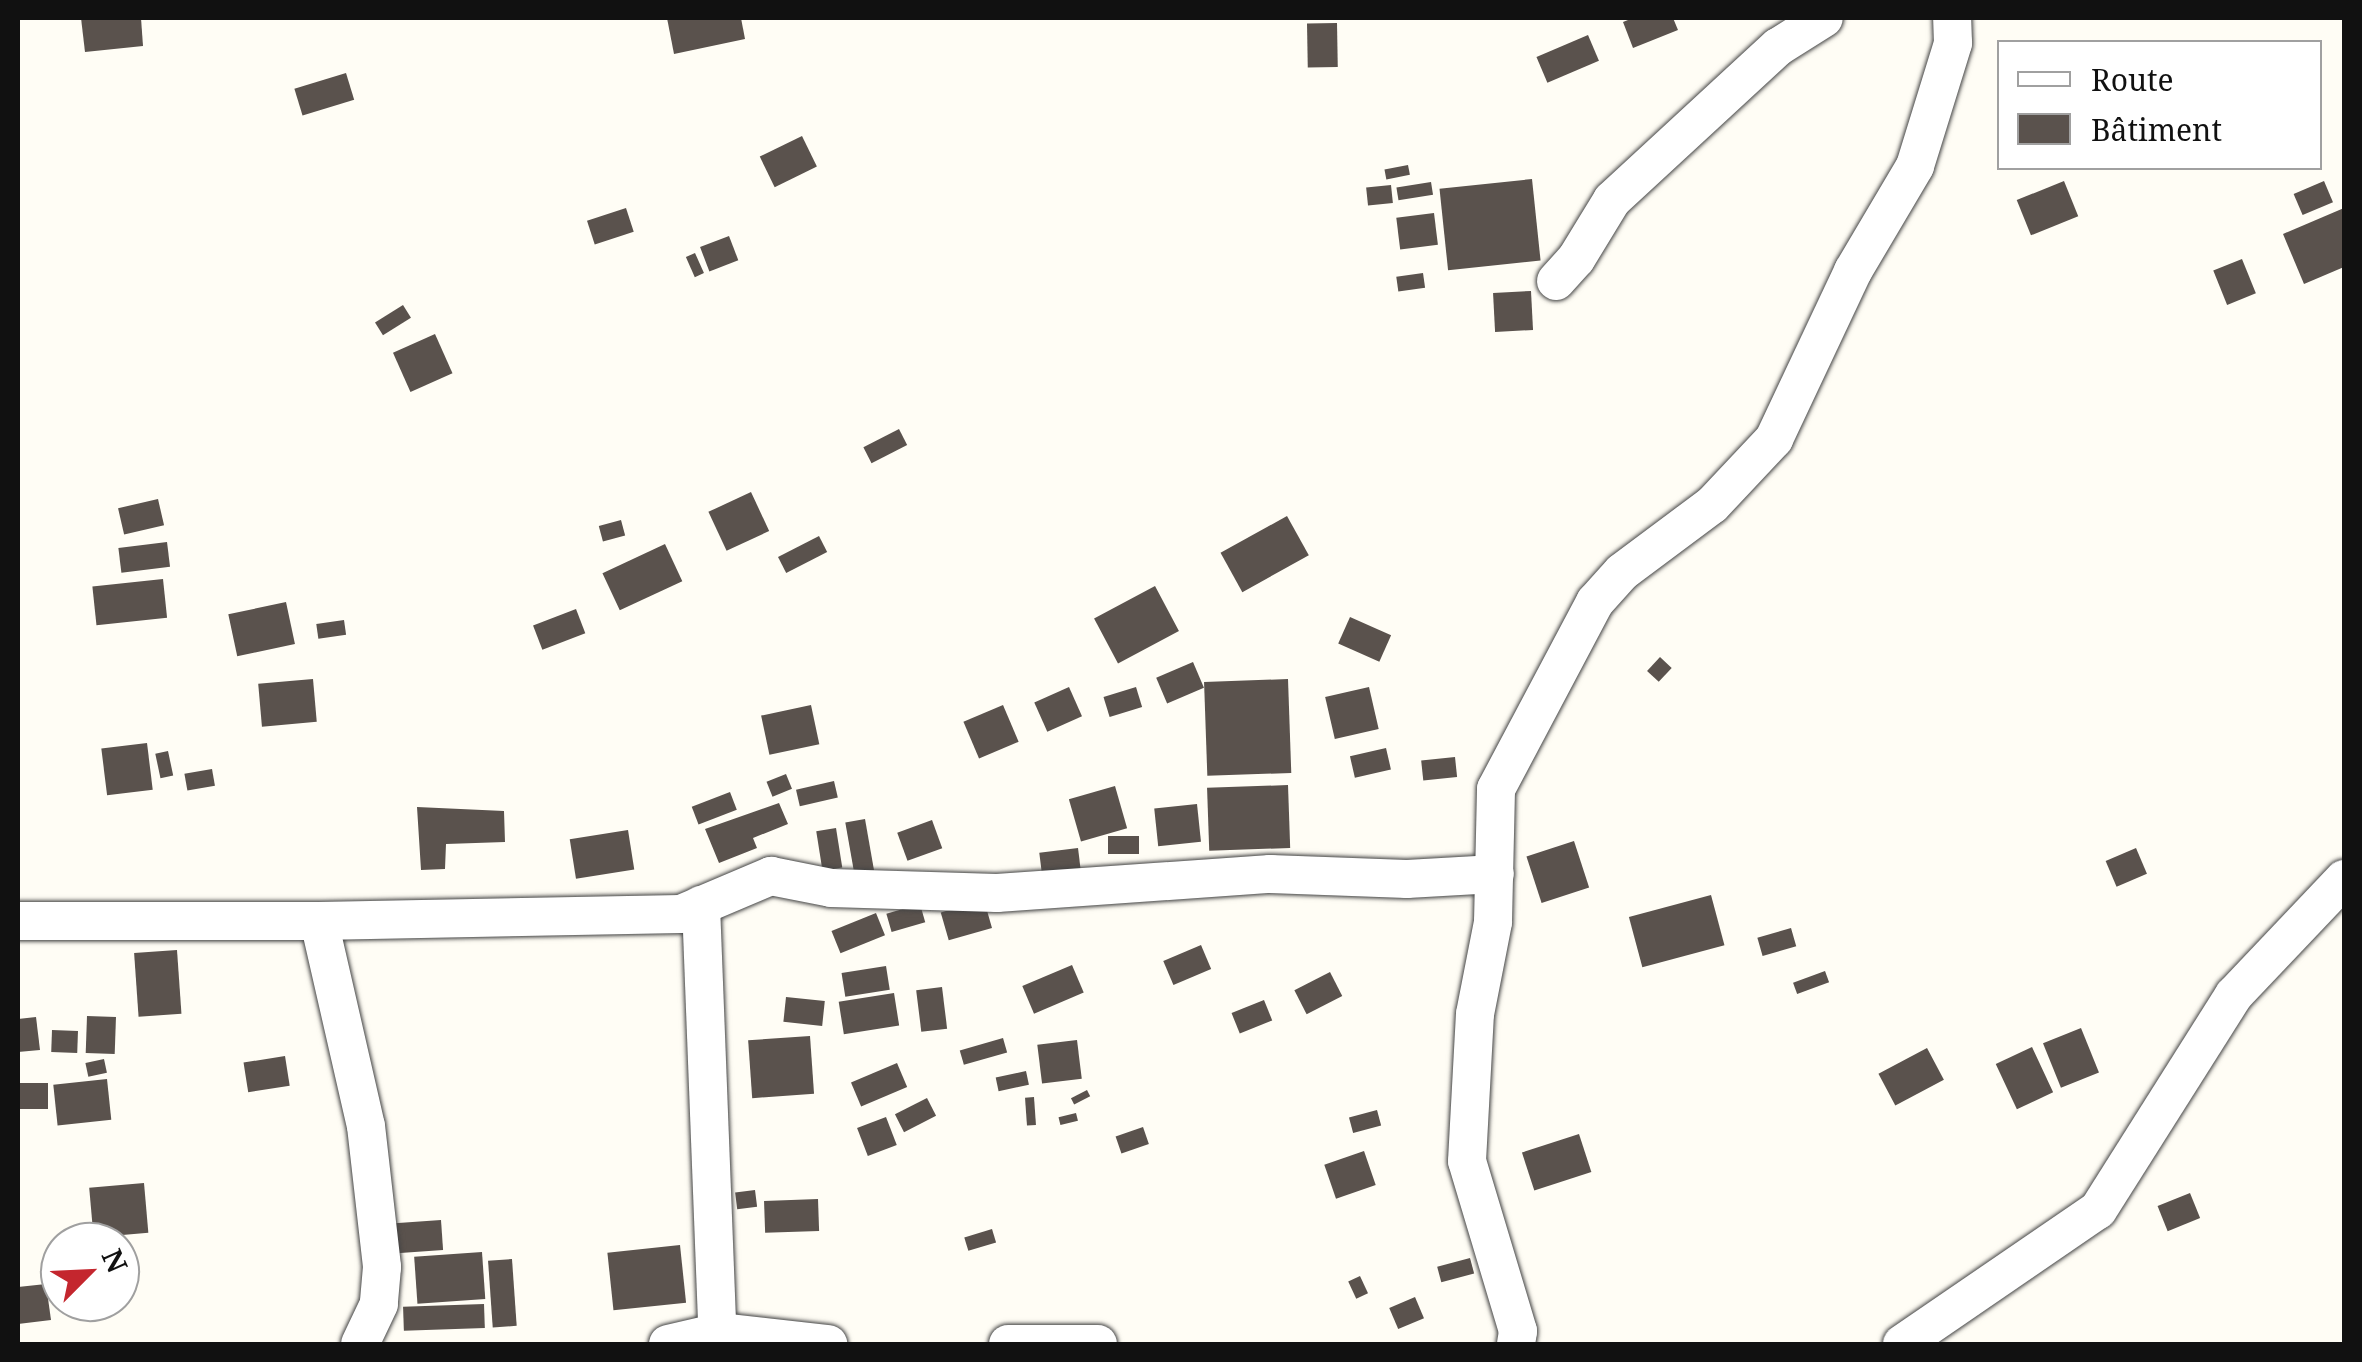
<!DOCTYPE html>
<html>
<head>
<meta charset="utf-8">
<style>
  body { margin:0 }
  #map { position:relative; width:2362px; height:1362px; overflow:hidden; background:#fffdf5; font-family:"Noto Serif",serif }
  div>[style] { position:absolute }
  .building>* { inset:0; background:#5a524d; transform-origin:0 0 }
  .roads { filter:drop-shadow(0 0 2px #444) drop-shadow(0 0 2px #444) }
  .street>* { height:38px; margin:-19px; padding:0 19px; transform-origin:19px; border-radius:19px; background:#fff }
  span { translate:-50% -50%; white-space:nowrap; text-align:center; line-height:1.15; -webkit-text-stroke:10px #fff; paint-order:stroke }
  .frame { position:absolute; inset:0; border:20px solid #111; pointer-events:none }
  .legend { position:absolute; left:1997px; top:40px; width:325px; height:130px; box-sizing:border-box; background:#fff; border:2px solid #a0a0a0; margin:0; padding:12px 18px; list-style:none; font-size:30px; color:#111 }
  .legend li { display:flex; align-items:center; gap:20px; height:50px }
  .legend b { width:50px; border:2px solid #a0a0a0 }
  .north { position:absolute; left:40px; top:1222px; width:100px; height:100px; box-sizing:border-box; background:#fff; border:2px solid #a0a0a0; border-radius:50%; rotate:66deg; font-size:28px; font-weight:700; line-height:40px; text-align:center; color:#111 }
  .north::after { content:''; display:block; margin:auto; width:35px; height:45px; background:#c4262e; clip-path:polygon(50% 0,100% 100%,50% 72%,0 100%) }
</style>
</head>
<body>
<div id="map">
  <div class="building">
    <i style="clip-path:polygon(81px 18px,141px 18px,143px 46px,85px 52px)"></i>
    <i style="clip-path:polygon(667px 18px,741px 18px,745px 39px,674px 54px)"></i>
    <i style="clip-path:polygon(1633px 18px,1673px 18px,1678px 30px,1633px 48px,1623px 22px)"></i>
    <i style="left:1337px;top:23px;width:44px;height:30px;rotate:89deg"></i>
    <i style="left:1588px;top:35px;width:28px;height:56px;rotate:67deg"></i>
    <i style="left:346px;top:73px;width:28px;height:54px;rotate:73deg"></i>
    <i style="left:802px;top:136px;width:34px;height:47px;rotate:64deg"></i>
    <i style="left:1408px;top:165px;width:10px;height:24px;rotate:79deg"></i>
    <i style="left:1532px;top:179px;width:82px;height:93px;rotate:84deg"></i>
    <i style="left:2064px;top:181px;width:38px;height:51px;rotate:68deg"></i>
    <i style="left:2324px;top:181px;width:23px;height:33px;rotate:67deg"></i>
    <i style="left:1431px;top:182px;width:13px;height:35px;rotate:81deg"></i>
    <i style="left:1391px;top:185px;width:18px;height:25px;rotate:84deg"></i>
    <i style="left:626px;top:208px;width:25px;height:41px;rotate:72deg"></i>
    <i style="clip-path:polygon(2344px 208px,2344px 267px,2304px 284px,2283px 234px)"></i>
    <i style="left:1434px;top:213px;width:32px;height:38px;rotate:83deg"></i>
    <i style="left:729px;top:236px;width:26px;height:31px;rotate:69deg"></i>
    <i style="left:695px;top:253px;width:22px;height:10px;rotate:66deg"></i>
    <i style="left:2242px;top:259px;width:37px;height:31px;rotate:68deg"></i>
    <i style="left:1423px;top:273px;width:15px;height:27px;rotate:82deg"></i>
    <i style="left:1531px;top:291px;width:39px;height:38px;rotate:87deg"></i>
    <i style="left:403px;top:305px;width:15px;height:33px;rotate:58deg"></i>
    <i style="left:435px;top:334px;width:43px;height:46px;rotate:66deg"></i>
    <i style="left:899px;top:429px;width:18px;height:40px;rotate:63deg"></i>
    <i style="left:751px;top:492px;width:43px;height:47px;rotate:65deg"></i>
    <i style="left:158px;top:499px;width:27px;height:41px;rotate:77deg"></i>
    <i style="left:1287px;top:516px;width:45px;height:76px;rotate:61deg"></i>
    <i style="left:621px;top:520px;width:16px;height:23px;rotate:75deg"></i>
    <i style="left:819px;top:536px;width:18px;height:46px;rotate:63deg"></i>
    <i style="left:167px;top:542px;width:25px;height:49px;rotate:83deg"></i>
    <i style="left:665px;top:544px;width:41px;height:69px;rotate:65deg"></i>
    <i style="left:163px;top:579px;width:39px;height:71px;rotate:84deg"></i>
    <i style="left:1155px;top:586px;width:51px;height:69px;rotate:62deg"></i>
    <i style="left:286px;top:602px;width:43px;height:59px;rotate:78deg"></i>
    <i style="left:576px;top:609px;width:26px;height:46px;rotate:69deg"></i>
    <i style="left:1350px;top:617px;width:45px;height:29px;rotate:24deg"></i>
    <i style="left:344px;top:620px;width:15px;height:28px;rotate:82deg"></i>
    <i style="left:1660px;top:657px;width:16px;height:19px;rotate:43deg"></i>
    <i style="left:1193px;top:662px;width:28px;height:40px;rotate:67deg"></i>
    <i style="left:313px;top:679px;width:43px;height:55px;rotate:85deg"></i>
    <i style="left:1288px;top:679px;width:94px;height:84px;rotate:88deg"></i>
    <i style="left:1069px;top:687px;width:32px;height:38px;rotate:66deg"></i>
    <i style="left:1136px;top:687px;width:21px;height:34px;rotate:73deg"></i>
    <i style="left:1369px;top:687px;width:43px;height:45px;rotate:77deg"></i>
    <i style="left:811px;top:705px;width:40px;height:51px;rotate:78deg"></i>
    <i style="left:1003px;top:705px;width:40px;height:43px;rotate:67deg"></i>
    <i style="left:147px;top:743px;width:47px;height:46px;rotate:83deg"></i>
    <i style="left:1386px;top:748px;width:22px;height:37px;rotate:77deg"></i>
    <i style="left:168px;top:751px;width:25px;height:13px;rotate:78deg"></i>
    <i style="left:1455px;top:757px;width:20px;height:34px;rotate:84deg"></i>
    <i style="left:212px;top:769px;width:17px;height:28px;rotate:80deg"></i>
    <i style="left:786px;top:774px;width:16px;height:21px;rotate:68deg"></i>
    <i style="left:834px;top:781px;width:17px;height:39px;rotate:77deg"></i>
    <i style="left:1288px;top:785px;width:63px;height:81px;rotate:88deg"></i>
    <i style="left:1115px;top:786px;width:44px;height:48px;rotate:74deg"></i>
    <i style="left:730px;top:792px;width:19px;height:41px;rotate:69deg"></i>
    <i style="clip-path:polygon(779px 803px,788px 824px,753px 838px,757px 848px,719px 863px,705px 829px)"></i>
    <i style="left:1197px;top:804px;width:38px;height:43px;rotate:84deg"></i>
    <i style="clip-path:polygon(417px 807px,504px 811px,505px 842px,446px 844px,445px 869px,421px 870px)"></i>
    <i style="left:865px;top:819px;width:52px;height:20px;rotate:80deg"></i>
    <i style="left:932px;top:820px;width:30px;height:37px;rotate:70deg"></i>
    <i style="left:836px;top:828px;width:40px;height:20px;rotate:81deg"></i>
    <i style="left:628px;top:830px;width:40px;height:59px;rotate:81deg"></i>
    <i style="left:1108px;top:836px;width:31px;height:18px"></i>
    <i style="left:1574px;top:841px;width:49px;height:50px;rotate:72deg"></i>
    <i style="left:1078px;top:848px;width:25px;height:39px;rotate:83deg"></i>
    <i style="left:2136px;top:848px;width:28px;height:33px;rotate:67deg"></i>
    <i style="left:1711px;top:895px;width:52px;height:85px;rotate:75deg"></i>
    <i style="left:984px;top:900px;width:29px;height:45px;rotate:74deg"></i>
    <i style="left:920px;top:904px;width:19px;height:35px;rotate:74deg"></i>
    <i style="left:876px;top:913px;width:24px;height:48px;rotate:68deg"></i>
    <i style="left:1791px;top:928px;width:19px;height:35px;rotate:74deg"></i>
    <i style="left:1201px;top:945px;width:26px;height:41px;rotate:67deg"></i>
    <i style="left:177px;top:950px;width:64px;height:43px;rotate:86deg"></i>
    <i style="left:1072px;top:965px;width:30px;height:54px;rotate:67deg"></i>
    <i style="left:886px;top:966px;width:24px;height:45px;rotate:81deg"></i>
    <i style="left:1825px;top:971px;width:12px;height:34px;rotate:70deg"></i>
    <i style="left:1330px;top:972px;width:27px;height:40px;rotate:63deg"></i>
    <i style="left:942px;top:987px;width:42px;height:26px;rotate:83deg"></i>
    <i style="left:894px;top:993px;width:33px;height:56px;rotate:81deg"></i>
    <i style="left:786px;top:997px;width:39px;height:25px;rotate:6deg"></i>
    <i style="left:1264px;top:1000px;width:22px;height:35px;rotate:68deg"></i>
    <i style="left:87px;top:1016px;width:29px;height:37px;rotate:2deg"></i>
    <i style="clip-path:polygon(36px 1017px,40px 1050px,18px 1052px,18px 1019px)"></i>
    <i style="left:2081px;top:1028px;width:48px;height:41px;rotate:68deg"></i>
    <i style="left:52px;top:1030px;width:26px;height:22px;rotate:2deg"></i>
    <i style="left:810px;top:1036px;width:58px;height:62px;rotate:86deg"></i>
    <i style="left:1003px;top:1038px;width:15px;height:45px;rotate:74deg"></i>
    <i style="left:1077px;top:1040px;width:39px;height:40px;rotate:83deg"></i>
    <i style="left:2032px;top:1047px;width:50px;height:40px;rotate:65deg"></i>
    <i style="left:1927px;top:1048px;width:36px;height:55px;rotate:62deg"></i>
    <i style="left:285px;top:1056px;width:30px;height:42px;rotate:81deg"></i>
    <i style="left:104px;top:1059px;width:14px;height:19px;rotate:78deg"></i>
    <i style="left:897px;top:1063px;width:26px;height:50px;rotate:67deg"></i>
    <i style="left:1026px;top:1071px;width:14px;height:31px;rotate:78deg"></i>
    <i style="left:107px;top:1079px;width:41px;height:54px;rotate:84deg"></i>
    <i style="left:18px;top:1083px;width:30px;height:26px"></i>
    <i style="left:1087px;top:1090px;width:7px;height:18px;rotate:63deg"></i>
    <i style="left:1034px;top:1097px;width:28px;height:9px;rotate:86deg"></i>
    <i style="left:927px;top:1098px;width:20px;height:36px;rotate:63deg"></i>
    <i style="left:1377px;top:1110px;width:16px;height:29px;rotate:75deg"></i>
    <i style="left:1076px;top:1113px;width:8px;height:18px;rotate:76deg"></i>
    <i style="left:886px;top:1117px;width:30px;height:31px;rotate:69deg"></i>
    <i style="left:1143px;top:1127px;width:18px;height:29px;rotate:71deg"></i>
    <i style="left:1579px;top:1134px;width:40px;height:60px;rotate:72deg"></i>
    <i style="left:1364px;top:1151px;width:36px;height:42px;rotate:71deg"></i>
    <i style="left:144px;top:1183px;width:50px;height:55px;rotate:85deg"></i>
    <i style="left:755px;top:1190px;width:17px;height:20px;rotate:83deg"></i>
    <i style="left:2190px;top:1193px;width:27px;height:35px;rotate:68deg"></i>
    <i style="left:818px;top:1199px;width:32px;height:54px;rotate:88deg"></i>
    <i style="left:441px;top:1220px;width:30px;height:50px;rotate:86deg"></i>
    <i style="left:992px;top:1229px;width:14px;height:29px;rotate:73deg"></i>
    <i style="left:680px;top:1245px;width:58px;height:73px;rotate:84deg"></i>
    <i style="left:482px;top:1252px;width:47px;height:68px;rotate:86deg"></i>
    <i style="left:1470px;top:1258px;width:16px;height:34px;rotate:75deg"></i>
    <i style="left:512px;top:1259px;width:67px;height:24px;rotate:86deg"></i>
    <i style="left:1360px;top:1276px;width:19px;height:13px;rotate:65deg"></i>
    <i style="clip-path:polygon(46px 1284px,51px 1320px,18px 1324px,18px 1287px)"></i>
    <i style="left:1415px;top:1297px;width:23px;height:28px;rotate:67deg"></i>
    <i style="left:484px;top:1304px;width:24px;height:81px;rotate:88deg"></i>
  </div>
  <div class="roads">
    <div class="street">
      <i style="left:1556px;top:281px;width:30px;rotate:-48deg"></i>
      <i style="left:1576px;top:259px;width:69px;rotate:-58.6deg"></i>
      <i style="left:1612px;top:200px;width:226px;rotate:-42.7deg"></i>
      <i style="left:1778px;top:47px;width:54px;rotate:-32.2deg"></i>
      <i style="left:701px;top:905px;width:439px;rotate:87.8deg"></i>
      <i style="left:18px;top:921px;width:301px"></i>
      <i style="left:319px;top:921px;width:362px;rotate:-1.1deg"></i>
      <i style="left:681px;top:914px;width:98px;rotate:-22.9deg"></i>
      <i style="left:771px;top:876px;width:61px;rotate:11.3deg"></i>
      <i style="left:831px;top:888px;width:166px;rotate:1.7deg"></i>
      <i style="left:997px;top:893px;width:274px;rotate:-4deg"></i>
      <i style="left:1270px;top:874px;width:137px;rotate:2.1deg"></i>
      <i style="left:1407px;top:879px;width:88px;rotate:-3.3deg"></i>
      <i style="left:319px;top:921px;width:210px;rotate:77.1deg"></i>
      <i style="left:366px;top:1126px;width:142px;rotate:83.5deg"></i>
      <i style="left:382px;top:1267px;width:37px;rotate:95deg"></i>
      <i style="left:379px;top:1304px;width:44px;rotate:115.4deg"></i>
      <i style="left:668px;top:1344px;width:52px;rotate:-13.2deg"></i>
      <i style="left:719px;top:1332px;width:110px;rotate:6.3deg"></i>
      <i style="left:1008px;top:1344px;width:90px"></i>
      <i style="left:1516px;top:1344px;width:13px;rotate:-81deg"></i>
      <i style="left:1518px;top:1331px;width:177px;rotate:-106.7deg"></i>
      <i style="left:1467px;top:1161px;width:147px;rotate:-86.9deg"></i>
      <i style="left:1475px;top:1014px;width:94px;rotate:-78.9deg"></i>
      <i style="left:1493px;top:922px;width:133px;rotate:-88.7deg"></i>
      <i style="left:1496px;top:789px;width:212px;rotate:-62.1deg"></i>
      <i style="left:1595px;top:602px;width:40px;rotate:-48deg"></i>
      <i style="left:1622px;top:572px;width:112px;rotate:-36.7deg"></i>
      <i style="left:1712px;top:505px;width:91px;rotate:-46.8deg"></i>
      <i style="left:1774px;top:439px;width:186px;rotate:-64.8deg"></i>
      <i style="left:1853px;top:271px;width:122px;rotate:-59.4deg"></i>
      <i style="left:1915px;top:166px;width:129px;rotate:-72.8deg"></i>
      <i style="left:1953px;top:43px;width:25px;rotate:-92deg"></i>
      <i style="left:1902px;top:1344px;width:237px;rotate:-34.4deg"></i>
      <i style="left:2098px;top:1210px;width:254px;rotate:-57.7deg"></i>
      <i style="left:2234px;top:995px;width:160px;rotate:-46.5deg"></i>
    </div>
  </div>
  <div class="frame"></div>
  <ul class="legend">
  <li><b style="height:12px;background:#fff"></b>Route</li>
  <li><b style="height:28px;background:#5a524d"></b>Bâtiment</li>
  </ul>
  <div class="north">N</div>
</div>
</body>
</html>
